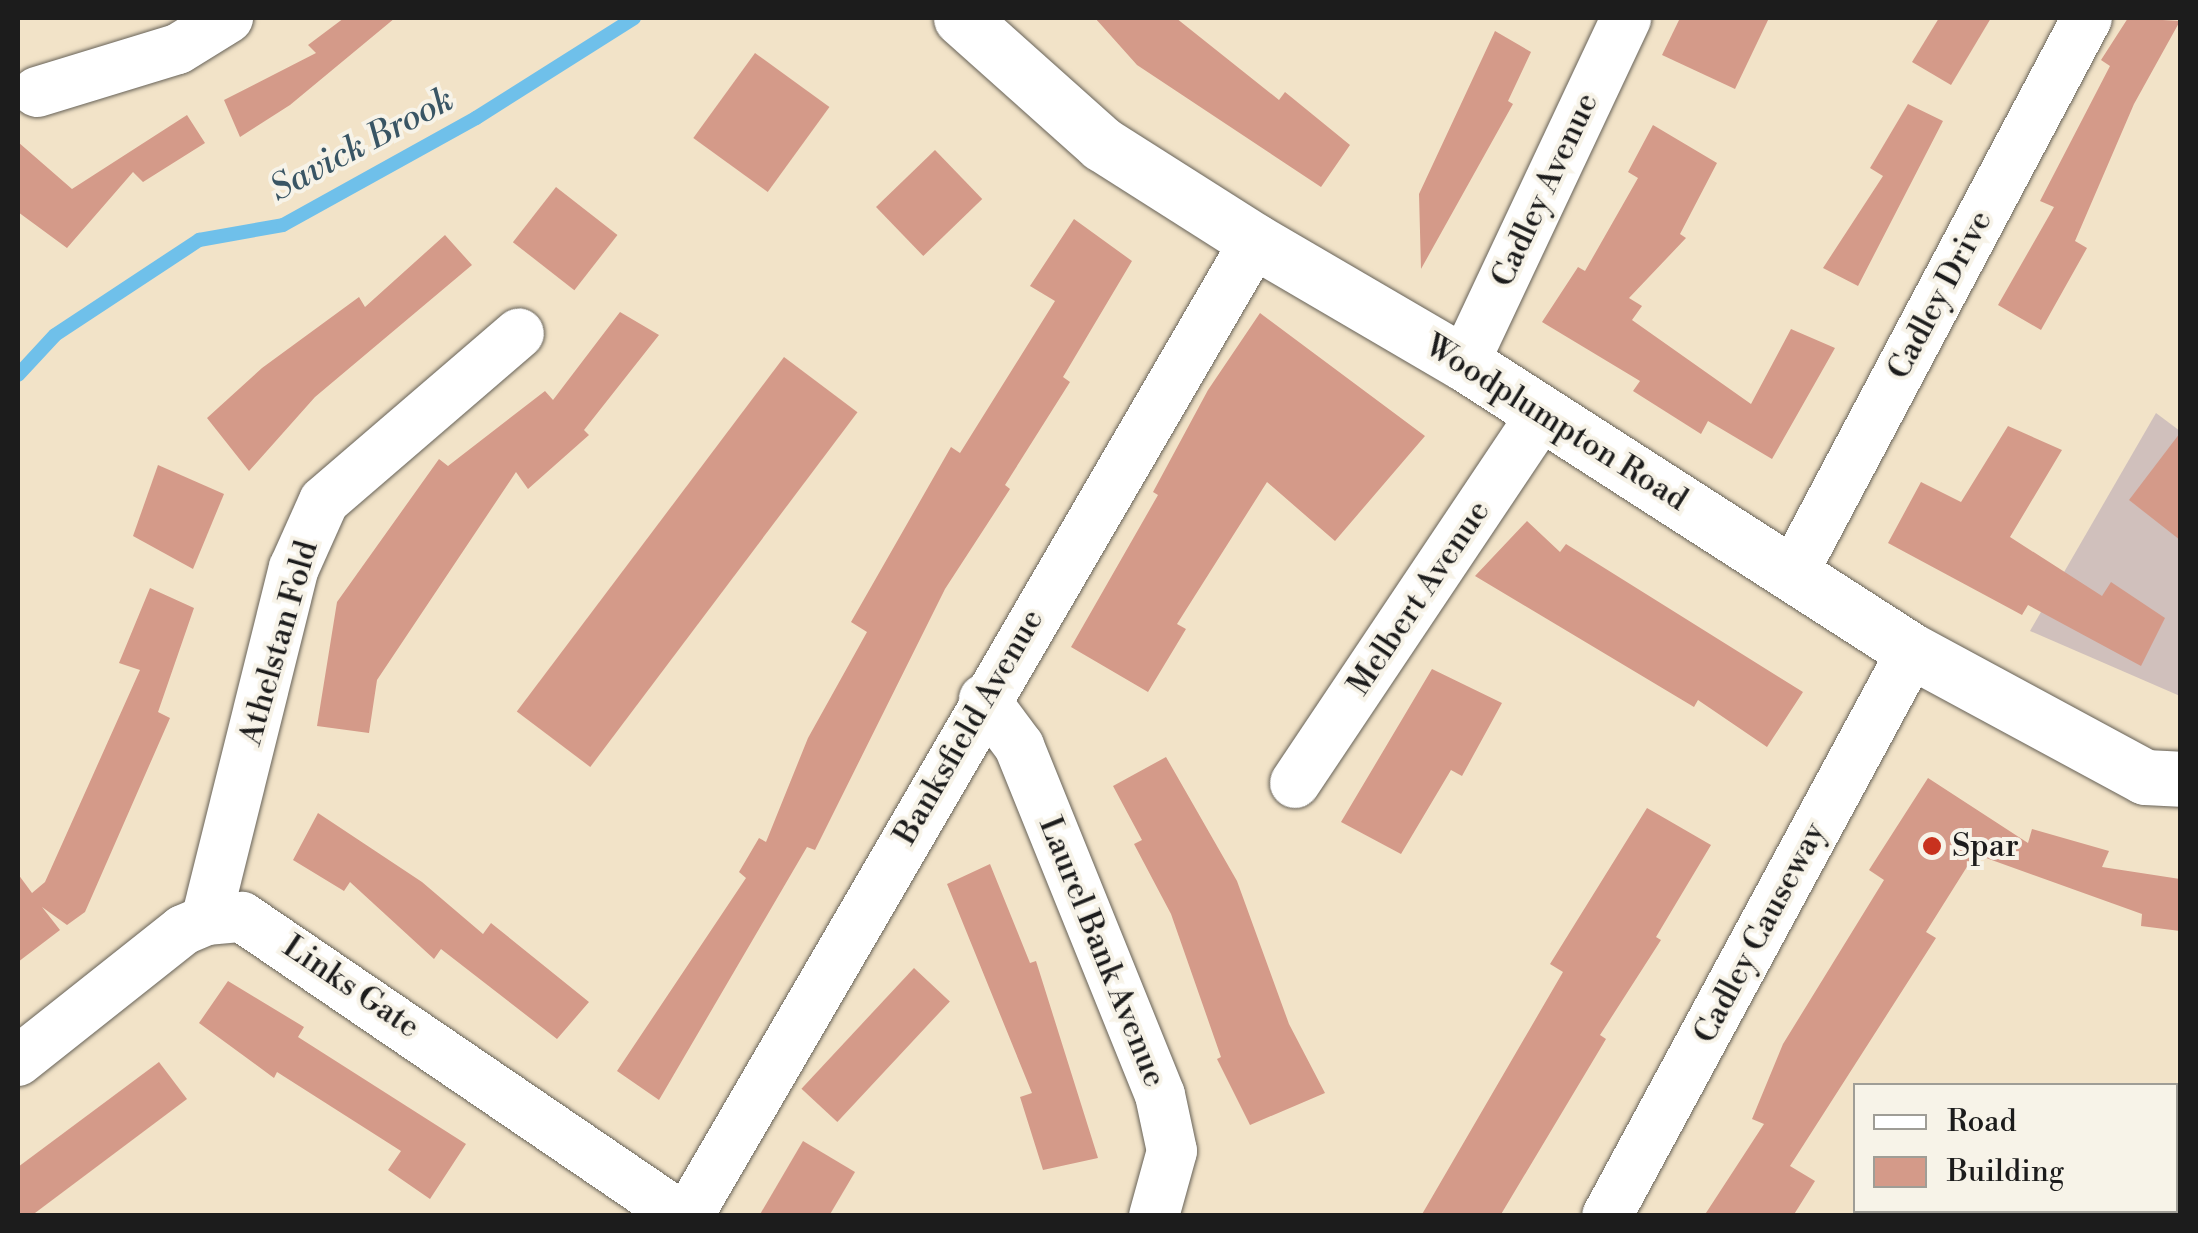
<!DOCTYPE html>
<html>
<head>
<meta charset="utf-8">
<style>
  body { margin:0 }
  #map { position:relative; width:2198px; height:1233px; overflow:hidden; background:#f2e3c8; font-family:"Libre Bodoni",serif }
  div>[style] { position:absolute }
  .industrial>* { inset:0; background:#d0c0bc }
  .stream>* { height:14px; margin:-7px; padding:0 7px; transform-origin:7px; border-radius:7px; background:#6fc0ea }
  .building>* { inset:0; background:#d49a89; transform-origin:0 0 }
  .roads { filter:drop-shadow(0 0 2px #676258) drop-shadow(0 0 2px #676258) }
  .minor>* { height:50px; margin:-25px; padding:0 25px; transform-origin:25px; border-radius:25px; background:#fff }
  .major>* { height:55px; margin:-27.5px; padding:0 27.5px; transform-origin:27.5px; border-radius:27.5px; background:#fff }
  .dots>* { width:28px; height:28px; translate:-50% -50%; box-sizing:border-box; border:5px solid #f7f3e8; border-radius:50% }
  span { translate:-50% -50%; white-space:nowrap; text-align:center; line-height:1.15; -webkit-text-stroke:8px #f7f3e8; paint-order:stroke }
  .street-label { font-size:32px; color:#1c1c1c }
  .poi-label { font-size:32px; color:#1c1c1c }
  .left { translate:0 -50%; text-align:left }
  .water-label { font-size:35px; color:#395564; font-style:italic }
  .frame { position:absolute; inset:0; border:20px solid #1c1c1c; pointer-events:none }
  .legend { position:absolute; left:1853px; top:1083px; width:325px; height:130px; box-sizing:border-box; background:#f7f3e8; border:2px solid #9f9d96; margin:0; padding:12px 18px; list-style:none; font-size:30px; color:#1c1c1c }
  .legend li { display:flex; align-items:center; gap:20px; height:50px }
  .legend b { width:50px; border:2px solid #9f9d96 }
</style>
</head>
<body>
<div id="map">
  <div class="industrial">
    <i style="clip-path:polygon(2156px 413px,2180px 431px,2180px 696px,2030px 631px)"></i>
  </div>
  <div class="stream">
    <i style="left:18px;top:375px;width:54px;rotate:-47.2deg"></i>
    <i style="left:55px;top:335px;width:173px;rotate:-33.4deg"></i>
    <i style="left:199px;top:240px;width:85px;rotate:-10.1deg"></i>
    <i style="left:283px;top:225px;width:221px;rotate:-29deg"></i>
    <i style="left:476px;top:118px;width:187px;rotate:-32.3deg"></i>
  </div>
  <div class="building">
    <i style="clip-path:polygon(344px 18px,395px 18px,290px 105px,240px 137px,224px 100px,316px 53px,308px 45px)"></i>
    <i style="clip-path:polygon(1095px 18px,1176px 18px,1279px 100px,1285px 92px,1350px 145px,1321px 187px,1137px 65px)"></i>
    <i style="clip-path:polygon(1680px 18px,1769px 18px,1735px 89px,1662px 55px)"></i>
    <i style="clip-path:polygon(1939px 18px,1991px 18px,1951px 85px,1912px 62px)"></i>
    <i style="clip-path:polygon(2128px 18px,2180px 21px,2134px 104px,2075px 241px,2087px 248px,2041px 330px,1998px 305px,2054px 207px,2040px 201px,2110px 66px,2101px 60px)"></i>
    <i style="clip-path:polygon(1495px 31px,1531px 52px,1508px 101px,1513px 104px,1421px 269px,1419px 194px)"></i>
    <i style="left:755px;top:53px;width:92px;height:105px;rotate:36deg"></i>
    <i style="clip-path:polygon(1908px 104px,1943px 121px,1858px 286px,1823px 268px,1883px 176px,1870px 168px)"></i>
    <i style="clip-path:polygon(187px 115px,205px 143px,143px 182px,133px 172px,67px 248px,18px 212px,18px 142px,72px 189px)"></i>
    <i style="clip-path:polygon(1653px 125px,1717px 163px,1680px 234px,1686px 238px,1629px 298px,1642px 306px,1632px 320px,1751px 404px,1791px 329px,1835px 348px,1772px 459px,1708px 421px,1701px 434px,1633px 391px,1640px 381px,1542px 322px,1578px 267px,1585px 271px,1638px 178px,1628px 172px)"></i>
    <i style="left:935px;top:150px;width:68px;height:82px;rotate:46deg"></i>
    <i style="left:556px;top:187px;width:78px;height:70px;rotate:38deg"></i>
    <i style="clip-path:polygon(1074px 219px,1132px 261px,1063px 377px,1070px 382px,1005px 485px,1010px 489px,945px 589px,815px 850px,807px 847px,659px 1100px,617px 1071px,746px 878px,739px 872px,759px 838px,766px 842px,808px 738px,867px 632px,851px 622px,951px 447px,960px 453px,1055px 301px,1030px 286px)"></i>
    <i style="clip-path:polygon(445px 235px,472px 265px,315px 397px,249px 471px,207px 418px,262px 368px,359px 297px,365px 307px)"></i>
    <i style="clip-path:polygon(620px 312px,659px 335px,584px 430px,589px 435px,528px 489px,516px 472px,377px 680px,369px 733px,317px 726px,337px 602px,439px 459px,448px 466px,545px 391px,553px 400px)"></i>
    <i style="clip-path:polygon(1260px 313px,1425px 436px,1335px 541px,1267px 482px,1177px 624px,1186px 629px,1148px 692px,1071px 647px,1158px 495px,1153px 492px,1208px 390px)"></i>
    <i style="left:784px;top:357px;width:92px;height:444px;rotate:37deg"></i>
    <i style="clip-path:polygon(2008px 426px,2062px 450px,2010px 537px,2102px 596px,2111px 582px,2165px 618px,2141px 666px,2028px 605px,2022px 615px,1888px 543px,1921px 482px,1961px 502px)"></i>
    <i style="clip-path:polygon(2180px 433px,2180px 540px,2129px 500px)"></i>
    <i style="clip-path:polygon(158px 465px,224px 494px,193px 569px,133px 536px)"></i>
    <i style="clip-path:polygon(1527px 521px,1560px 552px,1566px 544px,1803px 692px,1767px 747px,1698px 700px,1694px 707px,1475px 576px)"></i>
    <i style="clip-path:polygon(150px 588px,194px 608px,158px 712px,170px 718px,85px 912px,67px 925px,42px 907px,60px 930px,18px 962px,18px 874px,32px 893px,45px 882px,140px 670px,119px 663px)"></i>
    <i style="clip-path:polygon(1432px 669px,1502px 703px,1462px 776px,1451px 770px,1401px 854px,1341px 822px)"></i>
    <i style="clip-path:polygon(1166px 757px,1237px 881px,1289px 1024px,1325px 1093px,1250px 1125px,1217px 1059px,1221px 1057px,1171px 914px,1134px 844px,1142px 840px,1113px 786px)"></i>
    <i style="clip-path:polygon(1928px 778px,2028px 843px,2032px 829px,2109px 851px,2102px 867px,2180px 879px,2180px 931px,2141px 926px,2142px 914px,1975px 854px,1926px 932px,1936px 938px,1790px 1166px,1815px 1181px,1793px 1216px,1704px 1216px,1764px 1124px,1752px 1119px,1783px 1044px,1884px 880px,1869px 870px)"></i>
    <i style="clip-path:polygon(1647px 808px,1711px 845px,1656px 937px,1661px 940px,1600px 1035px,1606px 1039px,1500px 1216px,1421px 1216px,1563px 972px,1550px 964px)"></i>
    <i style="clip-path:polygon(318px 813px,422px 882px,483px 934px,491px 923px,589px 1002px,557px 1039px,441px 949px,434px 959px,350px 882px,344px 891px,293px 860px)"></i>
    <i style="clip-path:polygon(990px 864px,1030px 963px,1036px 961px,1098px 1158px,1043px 1170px,1020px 1097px,1032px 1093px,947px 884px)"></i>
    <i style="left:914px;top:968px;width:49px;height:165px;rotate:43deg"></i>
    <i style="clip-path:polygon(228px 981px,304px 1027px,298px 1037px,466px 1144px,430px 1199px,388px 1170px,401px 1151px,277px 1072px,274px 1078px,199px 1023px)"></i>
    <i style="clip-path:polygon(159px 1062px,187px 1099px,31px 1216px,18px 1216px,18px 1167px)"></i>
    <i style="clip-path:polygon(803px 1141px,855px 1172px,829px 1216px,759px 1216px)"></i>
  </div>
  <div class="roads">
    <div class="minor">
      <i style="left:37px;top:92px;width:147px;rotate:-17deg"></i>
      <i style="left:178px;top:49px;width:59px;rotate:-31.8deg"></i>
      <i style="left:1464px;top:363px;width:381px;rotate:-64.8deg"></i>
      <i style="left:1793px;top:573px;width:628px;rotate:-62.09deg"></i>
      <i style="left:984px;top:699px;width:59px;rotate:53.3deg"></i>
      <i style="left:1019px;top:746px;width:376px;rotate:68deg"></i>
      <i style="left:1160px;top:1095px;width:57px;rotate:77.9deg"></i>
      <i style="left:1172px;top:1151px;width:67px;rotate:105.5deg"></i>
      <i style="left:1295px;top:783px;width:446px;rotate:-56.2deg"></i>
      <i style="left:206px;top:920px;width:363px;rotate:-76deg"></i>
      <i style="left:294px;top:568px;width:73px;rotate:-65.9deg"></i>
      <i style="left:324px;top:501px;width:257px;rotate:-40.7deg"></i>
      <i style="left:18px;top:1061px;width:211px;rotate:-38.4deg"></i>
      <i style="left:183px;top:930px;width:25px;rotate:-23deg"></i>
      <i style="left:206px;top:920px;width:36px;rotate:-5deg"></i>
      <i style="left:242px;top:917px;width:531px;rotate:34.26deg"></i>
      <i style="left:688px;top:1216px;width:1128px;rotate:-59.82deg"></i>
      <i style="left:1607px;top:1216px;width:642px;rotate:-61.64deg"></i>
    </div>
    <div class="major">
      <i style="left:961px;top:18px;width:189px;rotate:41.8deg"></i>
      <i style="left:1102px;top:144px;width:181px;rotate:32.4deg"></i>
      <i style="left:1255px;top:241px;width:242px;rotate:30.3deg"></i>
      <i style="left:1464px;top:363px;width:533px;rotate:32.74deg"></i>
      <i style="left:1912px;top:651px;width:265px;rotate:28.4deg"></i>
      <i style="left:2145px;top:777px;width:35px;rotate:3deg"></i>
    </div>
  </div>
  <div class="dots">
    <i style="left:1932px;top:846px;background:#c8321e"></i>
  </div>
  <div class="street-label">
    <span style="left:1545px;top:190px;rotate:-65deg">Cadley Avenue</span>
    <span style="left:1940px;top:295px;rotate:-62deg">Cadley Drive</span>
    <span style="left:1556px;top:423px;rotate:32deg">Woodplumpton Road</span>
    <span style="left:1419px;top:598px;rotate:-56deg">Melbert Avenue</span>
    <span style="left:279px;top:643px;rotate:-74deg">Athelstan Fold</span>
    <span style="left:969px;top:727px;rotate:-60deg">Banksfield Avenue</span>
    <span style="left:1760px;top:933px;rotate:-62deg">Cadley Causeway</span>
    <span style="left:1102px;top:952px;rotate:68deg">Laurel Bank Avenue</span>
    <span style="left:351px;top:987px;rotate:34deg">Links Gate</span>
  </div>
  <div class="poi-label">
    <span class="left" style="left:1952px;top:846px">Spar</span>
  </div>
  <div class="water-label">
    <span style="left:362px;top:145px;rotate:-28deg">Savick Brook</span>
  </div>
  <div class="frame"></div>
  <ul class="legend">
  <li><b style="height:12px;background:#fff"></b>Road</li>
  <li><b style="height:28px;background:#d49a89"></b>Building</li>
  </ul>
</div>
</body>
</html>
